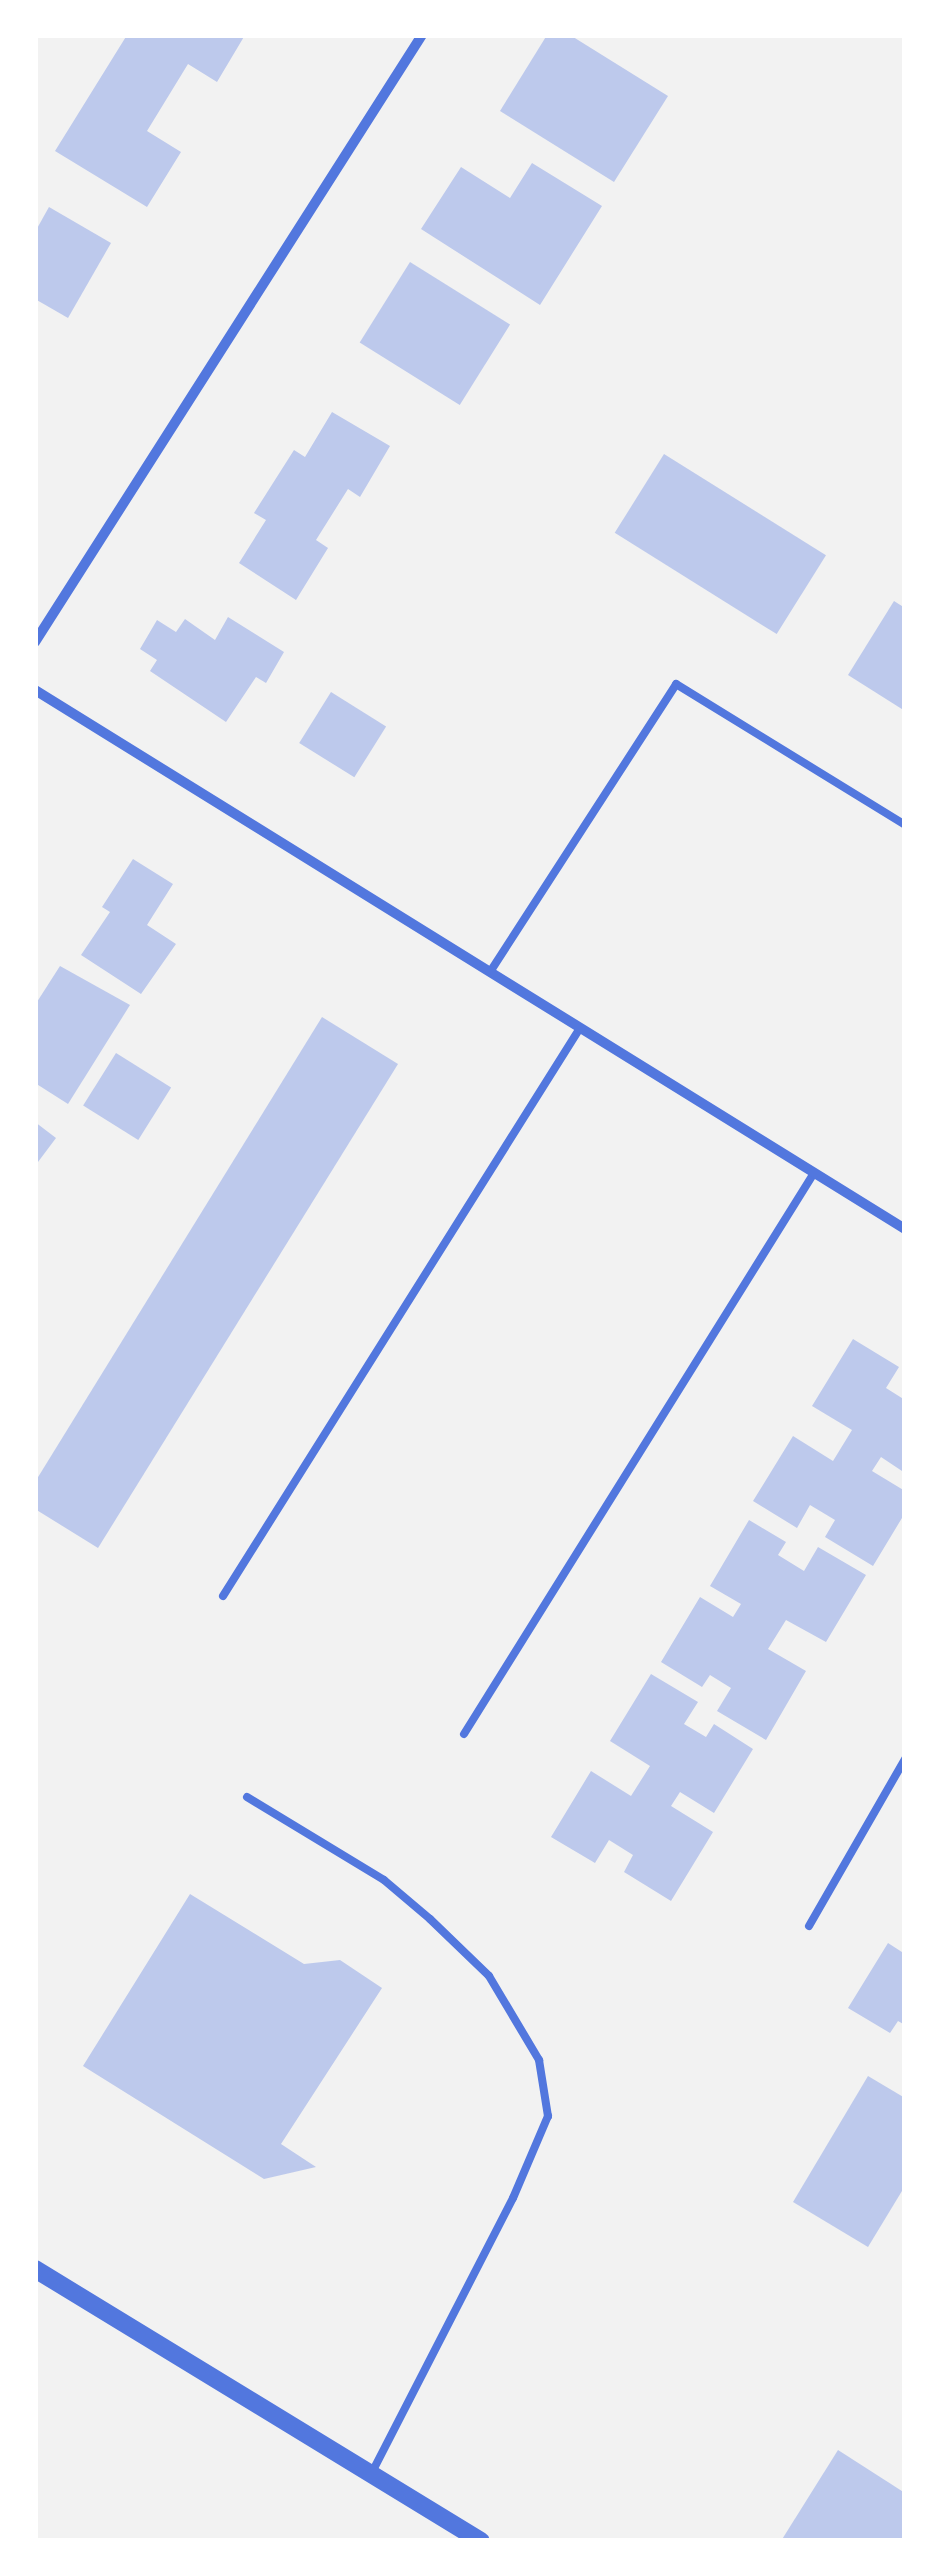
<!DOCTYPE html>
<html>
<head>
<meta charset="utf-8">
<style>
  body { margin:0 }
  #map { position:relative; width:940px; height:2576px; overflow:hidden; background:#f2f2f2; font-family:"Titillium Web",sans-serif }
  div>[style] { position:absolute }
  .building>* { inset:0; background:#bdc9ec; transform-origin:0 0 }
  .service>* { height:8px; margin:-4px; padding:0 4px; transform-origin:4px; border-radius:4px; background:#5277de }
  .minor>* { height:10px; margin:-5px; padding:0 5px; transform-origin:5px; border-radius:5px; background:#5277de }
  .tertiary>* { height:18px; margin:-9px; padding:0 9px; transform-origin:9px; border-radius:9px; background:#5277de }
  span { translate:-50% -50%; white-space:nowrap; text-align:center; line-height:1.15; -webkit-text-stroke:9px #fff; paint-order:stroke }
  .frame { position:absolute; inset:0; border:38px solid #fff; pointer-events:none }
</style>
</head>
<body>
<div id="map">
  <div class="building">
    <i style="clip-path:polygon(127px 35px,245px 35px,217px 82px,188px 64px,147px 131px,181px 152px,147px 207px,55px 151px)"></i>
    <i style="clip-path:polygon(547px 35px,570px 35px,668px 96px,614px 182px,500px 111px)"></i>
    <i style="clip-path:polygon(532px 163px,602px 206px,540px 305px,421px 229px,461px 167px,510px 198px)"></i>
    <i style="clip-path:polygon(49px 207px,111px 243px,68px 318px,35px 299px,35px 232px)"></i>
    <i style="left:410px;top:262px;width:118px;height:95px;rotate:32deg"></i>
    <i style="clip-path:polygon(332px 412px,390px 446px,360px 497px,348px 489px,316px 540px,328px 548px,296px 600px,239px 563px,266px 520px,254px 513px,294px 450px,305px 457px)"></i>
    <i style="left:664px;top:454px;width:191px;height:93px;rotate:32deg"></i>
    <i style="clip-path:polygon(894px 601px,905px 608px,905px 711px,848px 675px)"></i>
    <i style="clip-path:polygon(228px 617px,284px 652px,266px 683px,256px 677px,226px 722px,150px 671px,157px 660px,140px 649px,157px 620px,176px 632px,185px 619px,215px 640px)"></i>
    <i style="left:331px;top:692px;width:65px;height:60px;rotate:32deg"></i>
    <i style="clip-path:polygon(133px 859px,173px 884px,147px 925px,176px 944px,141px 994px,81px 955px,110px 912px,102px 907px)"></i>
    <i style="clip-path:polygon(60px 966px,130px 1005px,68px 1104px,35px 1083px,35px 1005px)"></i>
    <i style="clip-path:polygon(322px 1017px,398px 1064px,98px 1548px,35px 1509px,35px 1482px)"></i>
    <i style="left:116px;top:1053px;width:65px;height:62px;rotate:32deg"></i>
    <i style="clip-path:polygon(35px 1122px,56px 1138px,35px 1166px)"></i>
    <i style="clip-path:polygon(853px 1339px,899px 1367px,886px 1388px,905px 1400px,905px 1473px,881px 1457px,872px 1471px,905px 1491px,905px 1513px,873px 1566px,825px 1537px,835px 1520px,810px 1505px,797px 1528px,753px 1501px,793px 1436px,833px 1461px,852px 1430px,812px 1406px)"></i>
    <i style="clip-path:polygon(749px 1520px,786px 1542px,778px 1555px,804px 1571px,818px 1547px,866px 1575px,826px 1642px,786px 1620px,768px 1649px,806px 1671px,766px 1740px,717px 1711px,731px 1688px,710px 1675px,702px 1687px,661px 1662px,700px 1597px,733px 1617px,741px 1604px,710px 1586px)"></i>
    <i style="clip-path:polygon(651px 1674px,698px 1702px,684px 1724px,706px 1737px,714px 1724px,753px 1749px,714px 1813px,680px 1792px,671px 1806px,713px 1832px,671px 1901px,624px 1872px,633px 1855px,609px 1840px,595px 1863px,551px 1837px,591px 1771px,631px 1796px,650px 1766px,610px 1741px)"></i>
    <i style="clip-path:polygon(190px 1894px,304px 1964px,340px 1960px,382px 1988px,281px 2144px,316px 2167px,264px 2179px,83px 2066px)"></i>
    <i style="clip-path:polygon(888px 1943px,905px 1954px,905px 2025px,898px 2021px,890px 2033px,848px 2008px)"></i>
    <i style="clip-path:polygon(868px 2076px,905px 2098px,905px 2186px,868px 2247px,793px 2202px)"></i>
    <i style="clip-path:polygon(838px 2450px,905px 2493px,905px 2541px,781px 2541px)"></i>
  </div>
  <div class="service">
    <i style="left:490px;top:972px;width:343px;rotate:-57.1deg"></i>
    <i style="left:676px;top:684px;width:269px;rotate:31.6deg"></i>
    <i style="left:223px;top:1596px;width:671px;rotate:-57.85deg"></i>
    <i style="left:464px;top:1734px;width:661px;rotate:-58.04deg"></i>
    <i style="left:247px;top:1797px;width:160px;rotate:31.2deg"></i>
    <i style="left:384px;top:1880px;width:60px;rotate:40.3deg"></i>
    <i style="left:430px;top:1919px;width:82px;rotate:44deg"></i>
    <i style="left:489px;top:1976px;width:98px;rotate:59.2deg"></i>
    <i style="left:539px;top:2060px;width:57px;rotate:80.9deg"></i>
    <i style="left:548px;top:2116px;width:89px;rotate:113.1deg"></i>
    <i style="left:513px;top:2198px;width:310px;rotate:117.2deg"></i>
    <i style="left:809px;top:1926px;width:193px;rotate:-60.1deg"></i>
  </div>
  <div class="minor">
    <i style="left:35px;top:642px;width:720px;rotate:-57.48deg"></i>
    <i style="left:35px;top:690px;width:1023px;rotate:31.78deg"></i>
  </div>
  <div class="tertiary">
    <i style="left:35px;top:2269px;width:522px;rotate:31.38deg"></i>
  </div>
  <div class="frame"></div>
</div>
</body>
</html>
